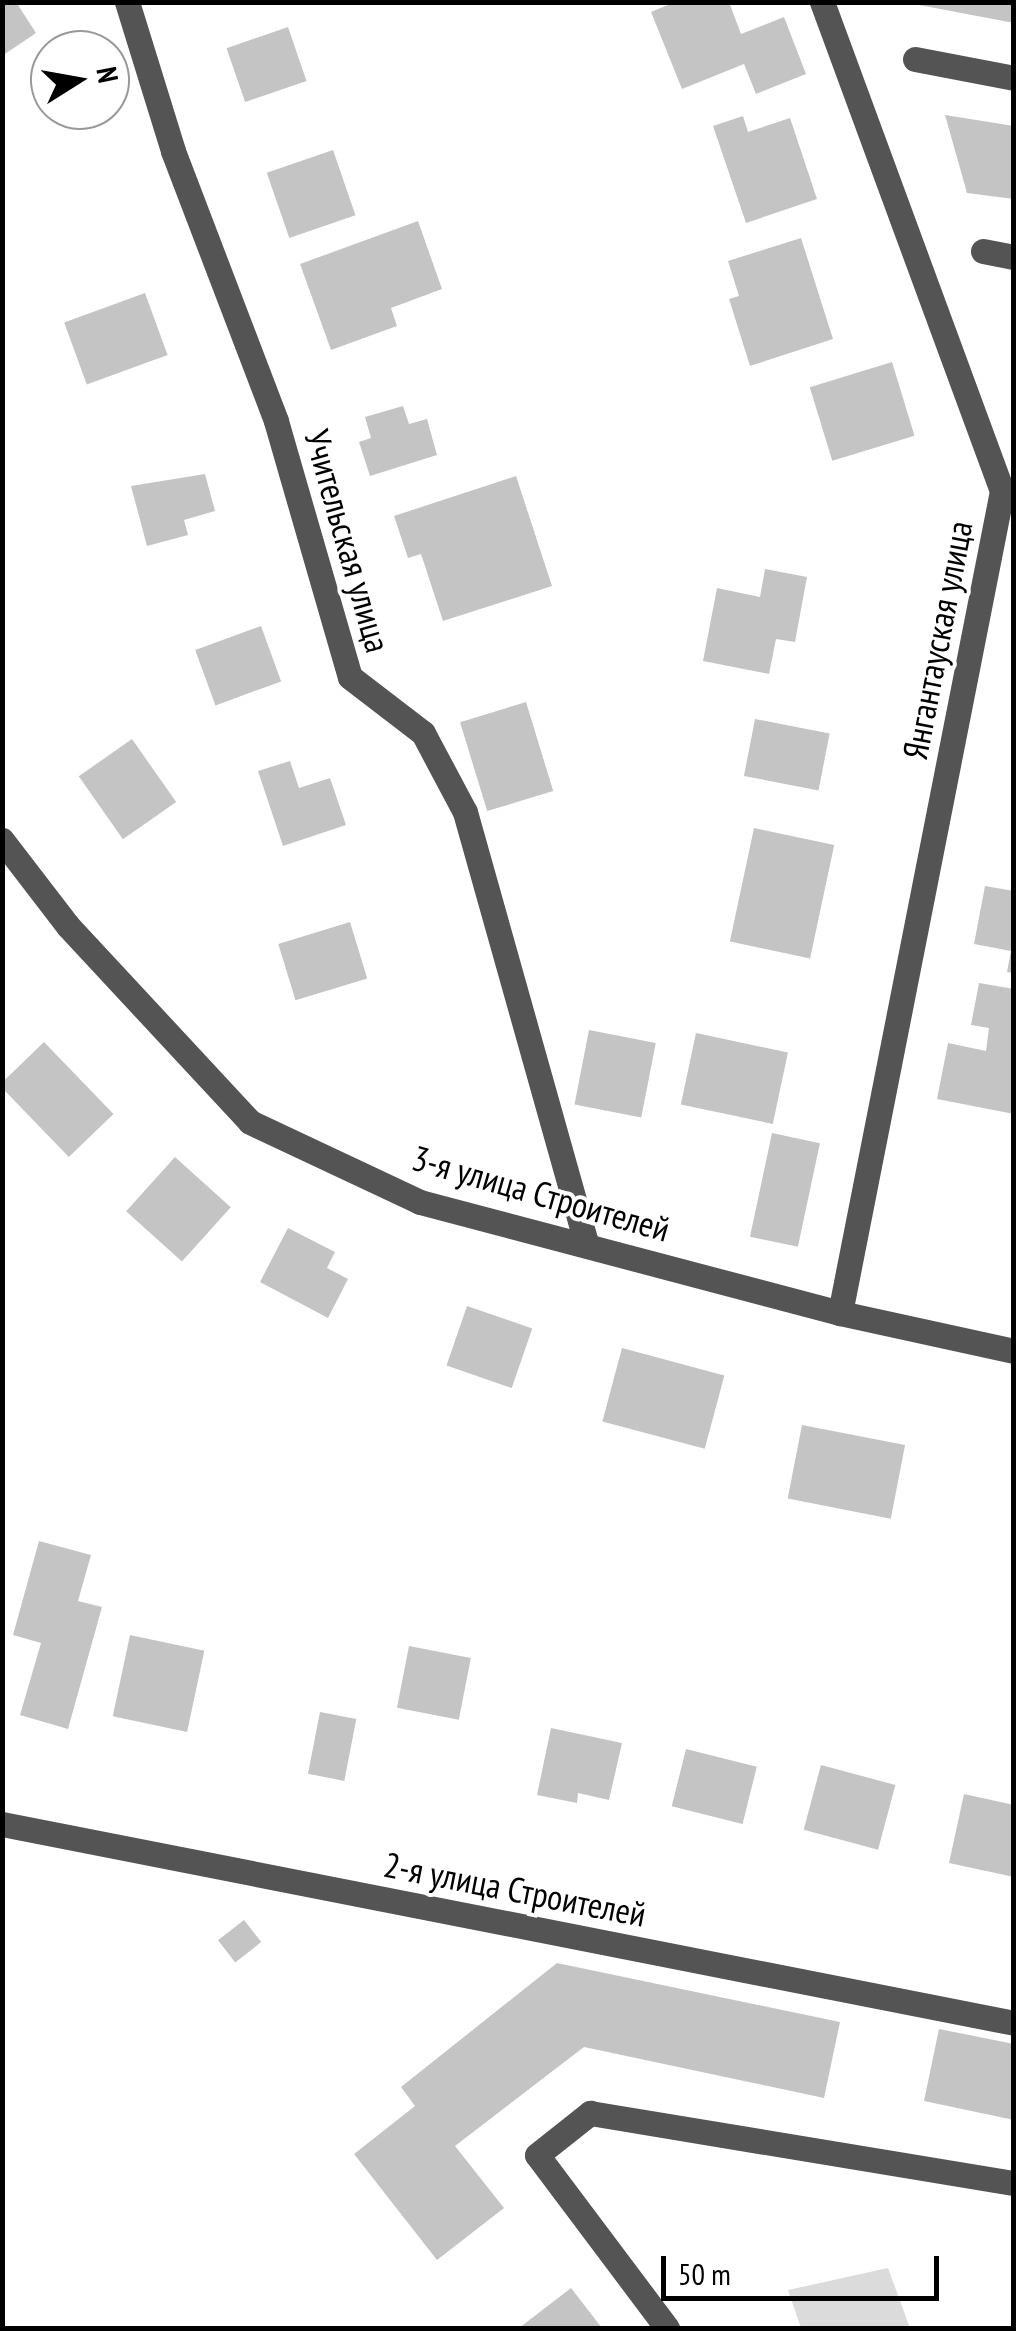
<!DOCTYPE html>
<html>
<head>
<meta charset="utf-8">
<style>
  body { margin:0 }
  #map { position:relative; width:1016px; height:2331px; overflow:hidden; background:#fff; font-family:"PT Sans Narrow",sans-serif }
  div>[style] { position:absolute }
  .green>* { inset:0; background:#dbdbdb }
  .building>* { inset:0; background:#c4c4c4; transform-origin:0 0 }
  .minor>* { height:25px; margin:-12.5px; padding:0 12.5px; transform-origin:12.5px; border-radius:12.5px; background:#545454 }
  span { translate:-50% -50%; white-space:nowrap; text-align:center; line-height:1.15; -webkit-text-stroke:8px #fff; paint-order:stroke }
  .street-label { font-size:35px; color:#000 }
  .frame { position:absolute; inset:0; border:5px solid #000; pointer-events:none }
  .north { position:absolute; left:30px; top:30px; width:100px; height:100px; box-sizing:border-box; background:#fff; border:2px solid #999; border-radius:50%; rotate:79deg; font-size:28px; font-weight:700; line-height:40px; text-align:center; color:#000 }
  .north::after { content:''; display:block; margin:auto; width:35px; height:45px; background:#000; clip-path:polygon(50% 0,100% 100%,50% 72%,0 100%) }
  .scale { position:absolute; left:661px; top:2256px; width:278px; height:45px; box-sizing:border-box; border:5px solid #000; border-top:0; padding-left:12px; font-size:30px; line-height:35px; white-space:nowrap; color:#000; -webkit-text-stroke:8px #fff; paint-order:stroke }
</style>
</head>
<body>
<div id="map">
  <div class="green">
    <i style="clip-path:polygon(888px 2268px,910px 2328px,801px 2328px,788px 2290px)"></i>
  </div>
  <div class="building">
    <i style="clip-path:polygon(2px 2px,16px 2px,36px 33px,2px 56px)"></i>
    <i style="clip-path:polygon(675px 2px,729px 2px,741px 34px,784px 17px,806px 74px,756px 94px,744px 64px,682px 89px,651px 12px)"></i>
    <i style="clip-path:polygon(915px 2px,1014px 2px,1014px 23px,914px 4px)"></i>
    <i style="left:288px;top:27px;width:57px;height:65px;rotate:71deg"></i>
    <i style="clip-path:polygon(945px 115px,1014px 126px,1014px 199px,967px 193px)"></i>
    <i style="clip-path:polygon(743px 116px,748px 132px,790px 118px,817px 199px,746px 223px,713px 126px)"></i>
    <i style="left:333px;top:150px;width:69px;height:70px;rotate:71deg"></i>
    <i style="clip-path:polygon(418px 221px,442px 289px,391px 308px,397px 326px,331px 350px,300px 264px)"></i>
    <i style="clip-path:polygon(801px 238px,833px 339px,750px 366px,729px 299px,739px 296px,728px 261px)"></i>
    <i style="left:145px;top:293px;width:66px;height:86px;rotate:70deg"></i>
    <i style="left:892px;top:362px;width:77px;height:86px;rotate:73deg"></i>
    <i style="clip-path:polygon(403px 406px,409px 424px,427px 419px,437px 455px,370px 476px,359px 442px,371px 438px,365px 417px)"></i>
    <i style="clip-path:polygon(205px 474px,215px 511px,184px 520px,188px 535px,147px 546px,131px 486px)"></i>
    <i style="clip-path:polygon(516px 476px,552px 586px,443px 621px,421px 554px,408px 558px,394px 516px)"></i>
    <i style="clip-path:polygon(765px 569px,807px 577px,795px 642px,776px 639px,769px 674px,703px 661px,717px 588px,760px 597px)"></i>
    <i style="left:261px;top:626px;width:59px;height:70px;rotate:70deg"></i>
    <i style="left:526px;top:702px;width:93px;height:69px;rotate:73deg"></i>
    <i style="left:755px;top:719px;width:76px;height:58px;rotate:11deg"></i>
    <i style="left:132px;top:739px;width:77px;height:65px;rotate:55deg"></i>
    <i style="clip-path:polygon(290px 761px,299px 788px,330px 778px,346px 825px,283px 846px,258px 771px)"></i>
    <i style="left:754px;top:828px;width:82px;height:116px;rotate:12deg"></i>
    <i style="clip-path:polygon(985px 886px,1014px 891px,1014px 973px,1007px 972px,1011px 951px,974px 944px)"></i>
    <i style="left:350px;top:922px;width:59px;height:75px;rotate:73deg"></i>
    <i style="clip-path:polygon(979px 983px,1014px 989px,1014px 1114px,937px 1099px,948px 1043px,986px 1051px,989px 1028px,971px 1025px)"></i>
    <i style="left:589px;top:1030px;width:68px;height:76px;rotate:11deg"></i>
    <i style="left:696px;top:1033px;width:94px;height:73px;rotate:12deg"></i>
    <i style="left:44px;top:1042px;width:100px;height:62px;rotate:46deg"></i>
    <i style="left:772px;top:1133px;width:49px;height:106px;rotate:12deg"></i>
    <i style="left:175px;top:1157px;width:75px;height:73px;rotate:42deg"></i>
    <i style="clip-path:polygon(288px 1228px,335px 1252px,327px 1268px,348px 1279px,328px 1318px,260px 1282px)"></i>
    <i style="left:467px;top:1306px;width:69px;height:63px;rotate:19deg"></i>
    <i style="left:622px;top:1348px;width:106px;height:76px;rotate:15deg"></i>
    <i style="left:802px;top:1425px;width:105px;height:75px;rotate:11deg"></i>
    <i style="clip-path:polygon(39px 1541px,91px 1555px,78px 1601px,102px 1607px,68px 1729px,20px 1715px,41px 1643px,13px 1635px)"></i>
    <i style="left:130px;top:1635px;width:76px;height:83px;rotate:12deg"></i>
    <i style="left:409px;top:1646px;width:63px;height:63px;rotate:11deg"></i>
    <i style="left:320px;top:1712px;width:37px;height:63px;rotate:11deg"></i>
    <i style="clip-path:polygon(551px 1728px,622px 1743px,609px 1800px,578px 1793px,577px 1803px,537px 1795px)"></i>
    <i style="left:686px;top:1749px;width:73px;height:59px;rotate:14deg"></i>
    <i style="left:821px;top:1765px;width:77px;height:67px;rotate:15deg"></i>
    <i style="clip-path:polygon(964px 1794px,1014px 1805px,1014px 1877px,949px 1863px)"></i>
    <i style="left:244px;top:1920px;width:28px;height:33px;rotate:52deg"></i>
    <i style="clip-path:polygon(557px 1963px,840px 2022px,824px 2098px,584px 2047px,455px 2146px,504px 2208px,437px 2260px,354px 2154px,415px 2106px,401px 2087px)"></i>
    <i style="clip-path:polygon(939px 2029px,1014px 2044px,1014px 2120px,924px 2101px)"></i>
    <i style="clip-path:polygon(571px 2288px,602px 2328px,519px 2328px)"></i>
  </div>
  <div class="minor">
    <i style="left:127px;top:2px;width:156px;rotate:72.8deg"></i>
    <i style="left:173px;top:151px;width:289px;rotate:69.1deg"></i>
    <i style="left:276px;top:421px;width:266px;rotate:73.9deg"></i>
    <i style="left:350px;top:677px;width:92px;rotate:37.5deg"></i>
    <i style="left:423px;top:733px;width:89px;rotate:62deg"></i>
    <i style="left:465px;top:812px;width:448px;rotate:74.3deg"></i>
    <i style="left:822px;top:2px;width:521px;rotate:69.79deg"></i>
    <i style="left:1002px;top:491px;width:838px;rotate:101.15deg"></i>
    <i style="left:915px;top:59px;width:101px;rotate:10.9deg"></i>
    <i style="left:983px;top:251px;width:32px;rotate:11deg"></i>
    <i style="left:2px;top:840px;width:108px;rotate:52.5deg"></i>
    <i style="left:68px;top:926px;width:267px;rotate:47.1deg"></i>
    <i style="left:250px;top:1122px;width:188px;rotate:25.2deg"></i>
    <i style="left:420px;top:1202px;width:434px;rotate:14.8deg"></i>
    <i style="left:840px;top:1313px;width:178px;rotate:12.3deg"></i>
    <i style="left:2px;top:1824px;width:1031px;rotate:11.12deg"></i>
    <i style="left:667px;top:2328px;width:216px;rotate:-126.9deg"></i>
    <i style="left:537px;top:2155px;width:68px;rotate:-38.4deg"></i>
    <i style="left:590px;top:2113px;width:430px;rotate:9.4deg"></i>
  </div>
  <div class="street-label">
    <span style="left:348px;top:541px;rotate:74deg">Учительская улица</span>
    <span style="left:937px;top:640px;rotate:-79deg">Янгантауская улица</span>
    <span style="left:541px;top:1193px;rotate:16deg">3-я улица Строителей</span>
    <span style="left:515px;top:1889px;rotate:11deg">2-я улица Строителей</span>
  </div>
  <div class="frame"></div>
  <div class="north">N</div>
  <div class="scale">50 m</div>
</div>
</body>
</html>
